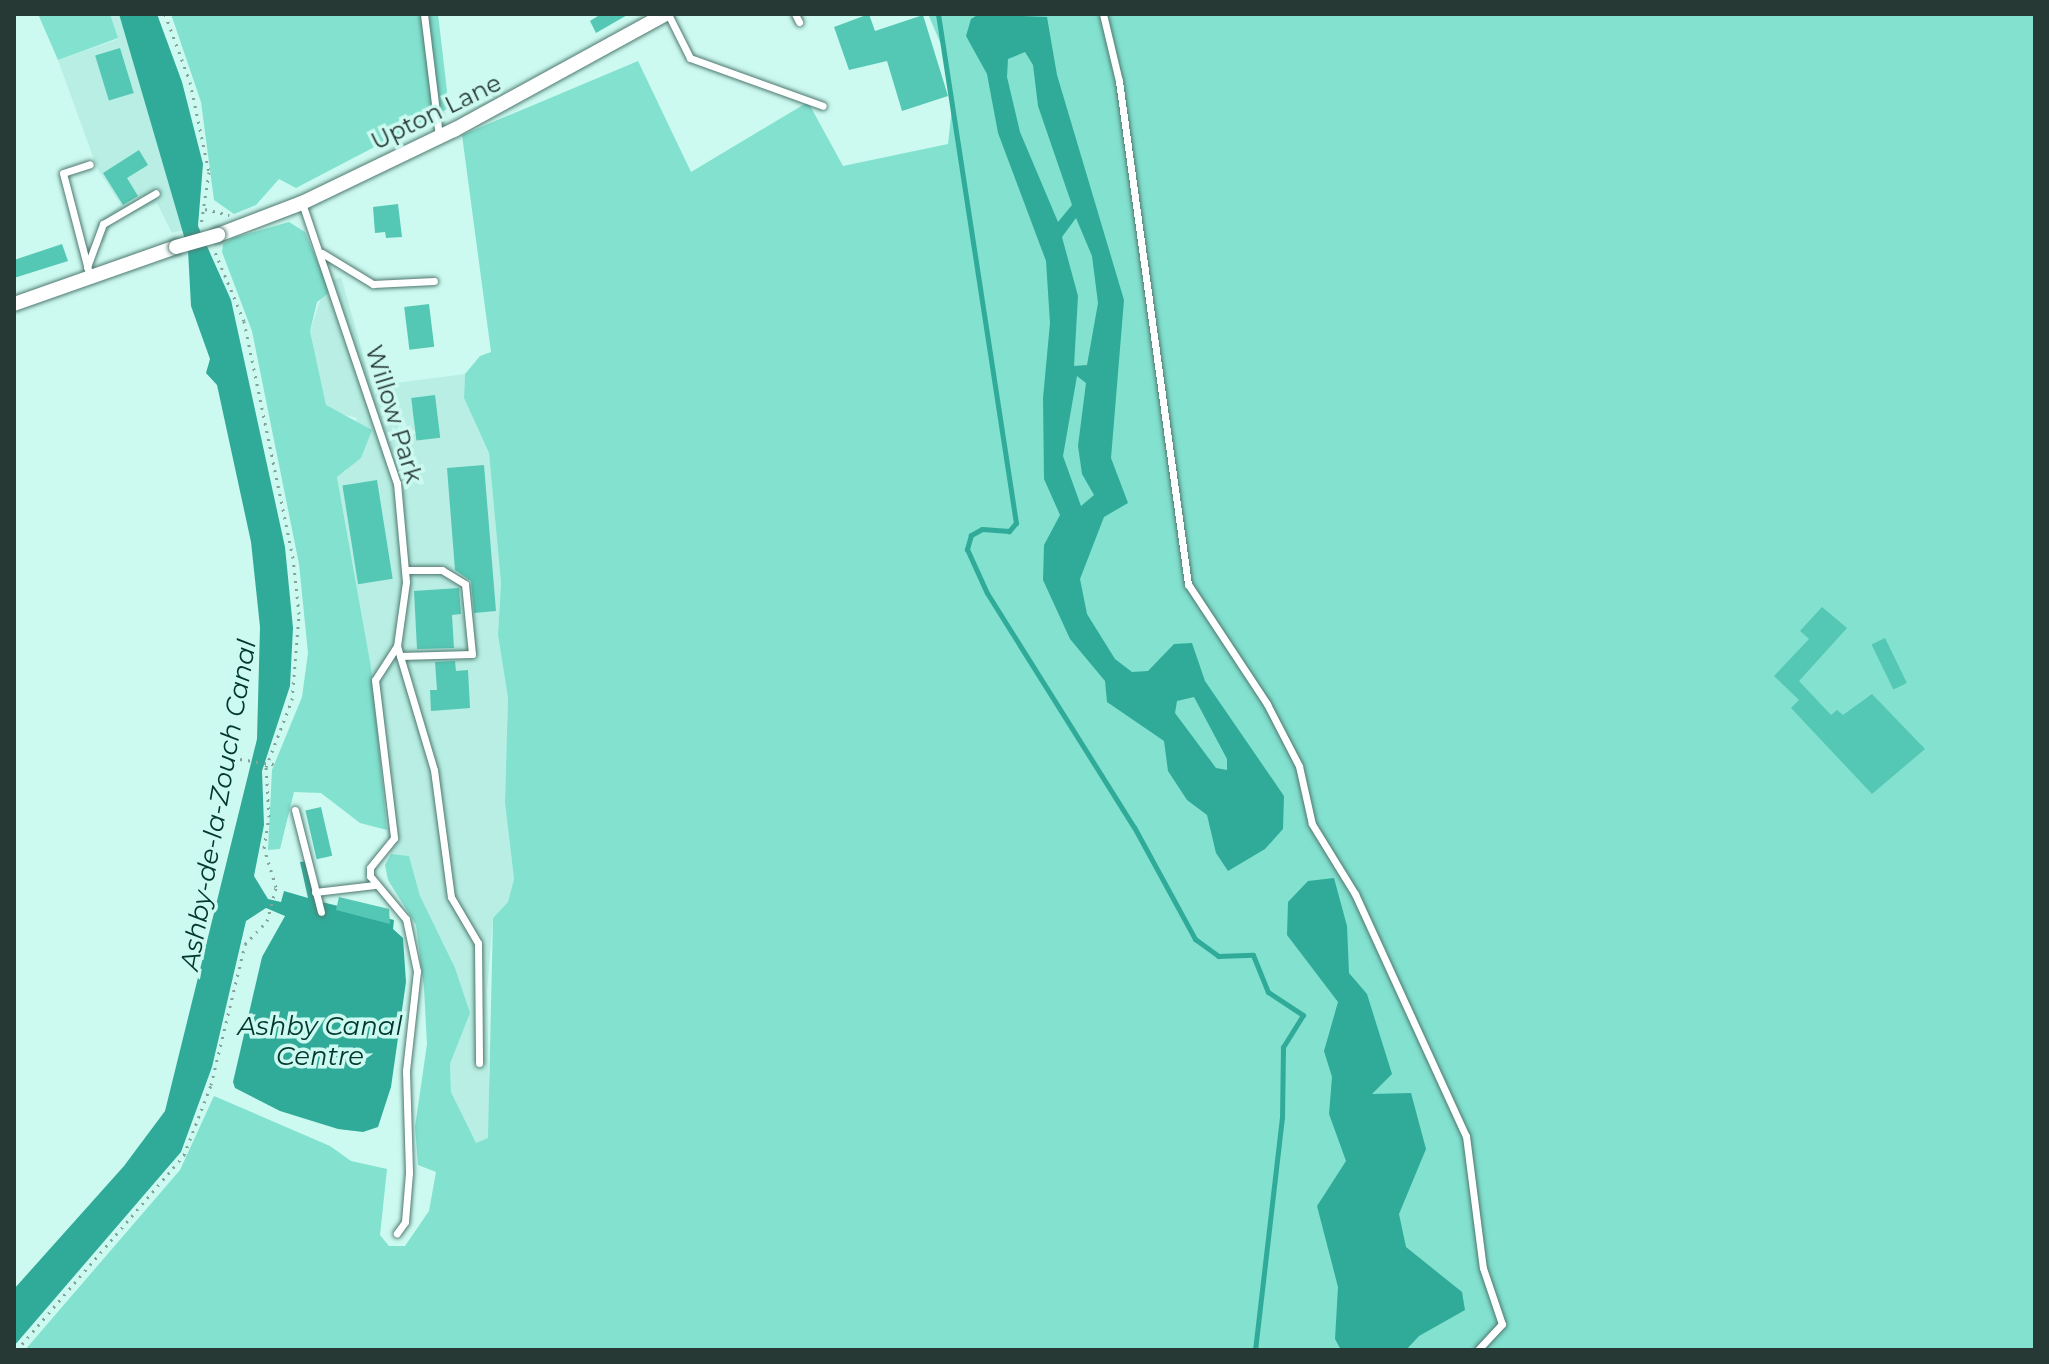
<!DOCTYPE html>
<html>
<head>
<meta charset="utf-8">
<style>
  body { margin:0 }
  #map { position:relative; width:2049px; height:1364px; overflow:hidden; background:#cdfaf0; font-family:Montserrat,sans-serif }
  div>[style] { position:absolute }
  .built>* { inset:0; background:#b8eee3 }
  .green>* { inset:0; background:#82e1cf }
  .water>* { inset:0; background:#31ab99 }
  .stream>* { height:5px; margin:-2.5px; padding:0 2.5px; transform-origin:2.5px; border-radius:2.5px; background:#31ab99 }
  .building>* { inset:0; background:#54c8b4; transform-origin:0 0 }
  .path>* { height:3px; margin-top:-1.5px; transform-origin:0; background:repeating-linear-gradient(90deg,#82a39b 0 2px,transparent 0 8px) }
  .roads { filter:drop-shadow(0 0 2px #4e7870) drop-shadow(0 0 2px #4e7870) }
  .service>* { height:7px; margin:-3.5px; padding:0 3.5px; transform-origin:3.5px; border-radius:3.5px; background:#fff }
  .minor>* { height:14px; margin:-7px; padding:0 7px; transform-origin:7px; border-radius:7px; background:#fff }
  .path-bridge>* { height:3px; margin-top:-1.5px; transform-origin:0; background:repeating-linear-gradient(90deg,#82a39b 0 2px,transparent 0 8px) }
  .bridges { filter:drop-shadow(0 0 2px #4e7870) drop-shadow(0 0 2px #4e7870) }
  .minor-bridge>* { height:14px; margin:-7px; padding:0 7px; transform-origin:7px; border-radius:7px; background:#fff }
  span { translate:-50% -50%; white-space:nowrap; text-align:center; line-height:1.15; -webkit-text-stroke:7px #cdfaf0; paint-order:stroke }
  .street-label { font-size:24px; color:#273935 }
  .water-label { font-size:26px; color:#00372f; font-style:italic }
  .frame { position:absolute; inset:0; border:16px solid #273935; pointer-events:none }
</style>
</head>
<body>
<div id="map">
  <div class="built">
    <i style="clip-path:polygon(110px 14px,119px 14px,183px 230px,172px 233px,157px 203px,113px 221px,104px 243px,96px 241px,98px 222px,121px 205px,97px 168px,58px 60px,118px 39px)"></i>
    <i style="clip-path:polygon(341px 277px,372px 386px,465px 374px,464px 398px,489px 453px,501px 583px,498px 635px,508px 698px,505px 803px,514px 879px,508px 902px,493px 918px,487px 991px,490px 1126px,488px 1138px,476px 1144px,451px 1092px,450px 1064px,470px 1013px,420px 896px,409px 856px,391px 854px,387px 830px,371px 667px,337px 476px,346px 471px,357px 418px,330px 411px,326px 405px,310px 331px,326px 283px)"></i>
  </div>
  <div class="green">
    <i style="clip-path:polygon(38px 14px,110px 14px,118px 38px,58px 60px)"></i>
    <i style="clip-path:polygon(171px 14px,438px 14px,449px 108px,296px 188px,279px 179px,256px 205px,234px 214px,214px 200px,201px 102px)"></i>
    <i style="clip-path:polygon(928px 14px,2035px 14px,2035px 1350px,25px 1350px,180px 1170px,214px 1096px,330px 1146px,351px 1161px,387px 1169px,380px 1235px,389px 1246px,405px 1246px,429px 1211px,436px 1172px,418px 1165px,415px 1127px,427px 1044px,424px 988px,416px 925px,388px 880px,385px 865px,391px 854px,409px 856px,420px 896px,455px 968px,470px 1013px,450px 1064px,451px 1092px,476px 1143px,488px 1138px,493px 918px,508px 902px,514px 879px,505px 803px,508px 698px,498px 635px,501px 583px,489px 453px,464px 398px,465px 374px,480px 356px,491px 352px,462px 135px,638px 61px,691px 172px,808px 102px,843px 166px,948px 144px,952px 107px,943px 49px)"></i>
    <i style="clip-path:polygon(289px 222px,305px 232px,330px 292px,317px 302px,310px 331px,326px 405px,372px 430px,361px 458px,337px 477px,371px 667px,387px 830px,360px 823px,321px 793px,294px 792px,280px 849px,268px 850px,272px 770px,302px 697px,308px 653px,299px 564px,252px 331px,222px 252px,223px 244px,233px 238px)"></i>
  </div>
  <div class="water">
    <i style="clip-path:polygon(119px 14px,157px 14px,182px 82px,203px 164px,198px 226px,231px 300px,285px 547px,293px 628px,290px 686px,262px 771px,264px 825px,254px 876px,268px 899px,281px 902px,284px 891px,308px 898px,300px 862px,309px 861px,322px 902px,394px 920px,393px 929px,403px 938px,406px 982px,391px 1087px,378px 1127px,363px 1132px,338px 1129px,280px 1111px,235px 1088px,233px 1082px,262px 957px,285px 916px,266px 908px,246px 921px,212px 1067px,181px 1152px,14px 1346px,14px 1289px,124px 1166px,165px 1111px,257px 739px,260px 627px,251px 542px,217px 385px,206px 373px,210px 359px,191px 306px,188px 250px)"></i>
    <i style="clip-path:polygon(evenodd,979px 14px,1047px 17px,1057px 75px,1124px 300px,1111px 458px,1128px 503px,1104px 517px,1080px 579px,1087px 614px,1115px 659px,1132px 672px,1148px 671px,1174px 644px,1192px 643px,1205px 681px,1284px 796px,1283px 829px,1265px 849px,1228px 871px,1216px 853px,1207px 815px,1187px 800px,1168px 771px,1164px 741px,1107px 702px,1105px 681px,1070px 639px,1043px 580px,1044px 545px,1060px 515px,1044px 479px,1043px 398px,1050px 323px,1046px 261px,998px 133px,987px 74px,966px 36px,971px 19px,979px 14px,1025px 52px,1033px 65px,1038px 106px,1072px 205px,1058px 222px,1020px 132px,1007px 77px,1008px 59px,1025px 52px,979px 14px,1076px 218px,1092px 256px,1098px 303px,1087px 365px,1074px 366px,1078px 296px,1062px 237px,1076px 218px,979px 14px,1077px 376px,1086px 383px,1078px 446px,1082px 474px,1094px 495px,1081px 506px,1063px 456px,1077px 376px,979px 14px,1194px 697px,1227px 759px,1227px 770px,1216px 768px,1175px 713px,1177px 701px,1194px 697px)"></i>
    <i style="clip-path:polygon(1334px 878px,1347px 926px,1349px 973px,1367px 994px,1392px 1074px,1372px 1094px,1411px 1093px,1426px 1149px,1399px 1214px,1406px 1247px,1462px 1292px,1465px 1310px,1419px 1336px,1406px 1350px,1341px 1350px,1335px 1339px,1338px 1287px,1317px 1206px,1346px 1161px,1329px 1114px,1332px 1077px,1324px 1051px,1338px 1002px,1287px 935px,1288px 902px,1308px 881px)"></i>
  </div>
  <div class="stream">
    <i style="left:938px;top:14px;width:515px;rotate:81.29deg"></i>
    <i style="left:1016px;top:523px;width:11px;rotate:131deg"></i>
    <i style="left:1009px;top:531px;width:27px;rotate:-176deg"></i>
    <i style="left:982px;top:529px;width:13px;rotate:151deg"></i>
    <i style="left:971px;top:535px;width:15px;rotate:106deg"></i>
    <i style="left:967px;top:549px;width:48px;rotate:65.6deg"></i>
    <i style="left:987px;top:593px;width:276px;rotate:57.9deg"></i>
    <i style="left:1134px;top:827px;width:128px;rotate:61.4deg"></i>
    <i style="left:1195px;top:939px;width:29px;rotate:36deg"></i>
    <i style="left:1218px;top:956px;width:35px;rotate:-2deg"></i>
    <i style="left:1253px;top:955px;width:40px;rotate:68deg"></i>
    <i style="left:1268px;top:992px;width:42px;rotate:33.3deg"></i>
    <i style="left:1303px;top:1015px;width:38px;rotate:122deg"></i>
    <i style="left:1283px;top:1047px;width:70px;rotate:90.8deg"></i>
    <i style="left:1282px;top:1117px;width:235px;rotate:96.6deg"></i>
  </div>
  <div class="building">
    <i style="clip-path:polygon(601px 14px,629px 14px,596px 33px,590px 21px)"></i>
    <i style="clip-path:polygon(869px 14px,875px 31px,923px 15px,948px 96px,902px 111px,887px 61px,849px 70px,834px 27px)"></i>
    <i style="left:120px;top:48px;width:47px;height:26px;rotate:73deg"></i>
    <i style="clip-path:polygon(139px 150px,148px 165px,127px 178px,138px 196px,123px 205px,103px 173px)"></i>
    <i style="clip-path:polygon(398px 204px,402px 237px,386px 238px,385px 232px,375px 233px,373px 207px)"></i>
    <i style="clip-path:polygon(62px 244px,68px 261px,14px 278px,14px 260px)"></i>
    <i style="left:429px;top:304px;width:43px;height:25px;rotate:83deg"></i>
    <i style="left:435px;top:395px;width:43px;height:24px;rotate:83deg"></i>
    <i style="clip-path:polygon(484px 465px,496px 611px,474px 613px,471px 581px,455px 570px,447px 468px)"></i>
    <i style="left:377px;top:480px;width:100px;height:35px;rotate:81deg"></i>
    <i style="clip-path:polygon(459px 588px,461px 614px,452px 615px,454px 648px,417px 649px,414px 591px)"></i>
    <i style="clip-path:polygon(1822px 607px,1847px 628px,1799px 681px,1831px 715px,1837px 710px,1843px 715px,1872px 694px,1925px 749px,1872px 794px,1791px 708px,1799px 700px,1774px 676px,1809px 639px,1800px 631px)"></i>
    <i style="left:1885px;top:638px;width:50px;height:15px;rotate:64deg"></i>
    <i style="clip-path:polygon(455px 661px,456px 671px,468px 670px,470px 708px,431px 711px,430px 690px,437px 690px,435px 662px)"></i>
    <i style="left:321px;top:807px;width:50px;height:16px;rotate:77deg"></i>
    <i style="clip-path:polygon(339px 897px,389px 909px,390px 924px,336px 910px)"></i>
  </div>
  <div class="path">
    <i style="left:165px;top:14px;width:72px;rotate:69.8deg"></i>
    <i style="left:190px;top:82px;width:92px;rotate:78.1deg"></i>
    <i style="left:209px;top:172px;width:54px;rotate:98.6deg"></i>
    <i style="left:205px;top:209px;width:25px;rotate:14deg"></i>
    <i style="left:17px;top:1350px;width:257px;rotate:-49.4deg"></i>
    <i style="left:184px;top:1155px;width:75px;rotate:-68.9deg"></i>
    <i style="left:211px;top:1085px;width:145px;rotate:-76.4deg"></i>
    <i style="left:245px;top:944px;width:32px;rotate:-46deg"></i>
    <i style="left:267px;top:921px;width:35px;rotate:-75deg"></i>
    <i style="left:276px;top:887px;width:41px;rotate:-107.1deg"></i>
    <i style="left:264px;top:848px;width:31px;rotate:-81deg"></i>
    <i style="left:269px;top:817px;width:50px;rotate:-93.4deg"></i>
    <i style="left:266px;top:767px;width:72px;rotate:-68.8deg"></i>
    <i style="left:292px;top:700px;width:86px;rotate:-85.3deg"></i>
    <i style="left:299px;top:614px;width:56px;rotate:-96.1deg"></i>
    <i style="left:293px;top:558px;width:242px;rotate:-101.7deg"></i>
    <i style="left:244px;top:321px;width:75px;rotate:-112.8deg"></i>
  </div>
  <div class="roads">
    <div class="service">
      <i style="left:424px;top:14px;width:124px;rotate:83deg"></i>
      <i style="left:668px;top:14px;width:49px;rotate:63.4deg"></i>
      <i style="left:690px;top:58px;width:141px;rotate:19.8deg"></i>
      <i style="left:795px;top:14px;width:9px;rotate:63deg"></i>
      <i style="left:1103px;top:14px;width:69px;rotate:76.6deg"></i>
      <i style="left:1119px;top:81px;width:508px;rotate:82.19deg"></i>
      <i style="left:1188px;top:584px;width:144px;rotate:56.6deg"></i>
      <i style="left:1267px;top:704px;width:70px;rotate:62.7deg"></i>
      <i style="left:1299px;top:766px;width:59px;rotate:77.4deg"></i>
      <i style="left:1312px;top:824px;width:82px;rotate:58.4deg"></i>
      <i style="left:1355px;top:894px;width:266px;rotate:65.4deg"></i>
      <i style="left:1466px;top:1136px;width:133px;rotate:82.7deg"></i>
      <i style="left:1483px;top:1268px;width:59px;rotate:71.3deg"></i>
      <i style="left:1502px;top:1324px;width:35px;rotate:133deg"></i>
      <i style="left:302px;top:203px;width:296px;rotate:71.3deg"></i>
      <i style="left:397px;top:483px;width:99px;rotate:84.8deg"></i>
      <i style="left:406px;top:582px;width:65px;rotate:98deg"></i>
      <i style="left:397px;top:646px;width:40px;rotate:122.9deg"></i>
      <i style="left:375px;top:680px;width:159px;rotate:83.1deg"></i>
      <i style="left:394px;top:838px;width:38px;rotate:129deg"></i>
      <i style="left:370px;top:868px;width:8px;rotate:90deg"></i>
      <i style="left:370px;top:876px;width:56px;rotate:50.1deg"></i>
      <i style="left:406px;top:919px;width:53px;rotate:78.1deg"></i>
      <i style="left:417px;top:971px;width:101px;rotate:96.3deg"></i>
      <i style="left:406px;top:1071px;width:102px;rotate:88.3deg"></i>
      <i style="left:409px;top:1173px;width:49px;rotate:94.7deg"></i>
      <i style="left:405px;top:1222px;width:14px;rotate:126deg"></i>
      <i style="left:322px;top:253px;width:60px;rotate:31.3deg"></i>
      <i style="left:373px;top:284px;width:61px;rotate:-2.8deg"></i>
      <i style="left:87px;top:267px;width:46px;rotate:-69.6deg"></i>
      <i style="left:103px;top:224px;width:61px;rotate:-30.3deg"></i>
      <i style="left:90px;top:277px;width:107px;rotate:-104.6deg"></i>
      <i style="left:63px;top:173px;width:28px;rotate:-18deg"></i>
      <i style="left:397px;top:646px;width:129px;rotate:73.4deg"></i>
      <i style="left:434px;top:770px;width:128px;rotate:82.4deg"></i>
      <i style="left:451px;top:897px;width:53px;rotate:59.6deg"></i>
      <i style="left:478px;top:943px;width:120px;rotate:89.5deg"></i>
      <i style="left:400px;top:656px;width:72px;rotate:-1.6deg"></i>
      <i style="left:472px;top:654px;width:70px;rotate:-95.7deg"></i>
      <i style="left:465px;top:584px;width:27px;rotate:-149deg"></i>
      <i style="left:442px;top:570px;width:37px;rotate:180deg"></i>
      <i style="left:295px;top:810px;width:105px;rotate:75.7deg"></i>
      <i style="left:315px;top:892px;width:60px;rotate:-6.7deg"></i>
    </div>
    <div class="minor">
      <i style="left:218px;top:235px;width:90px;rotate:-20.9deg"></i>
      <i style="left:302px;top:203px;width:169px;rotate:-25.7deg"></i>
      <i style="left:454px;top:130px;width:242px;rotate:-28.7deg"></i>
      <i style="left:14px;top:304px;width:172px;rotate:-19.4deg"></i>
    </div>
  </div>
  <div class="path-bridge">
    <i style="left:240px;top:759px;width:37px;rotate:9deg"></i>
  </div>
  <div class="bridges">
    <div class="minor-bridge">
      <i style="left:176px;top:247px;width:44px;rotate:-15.9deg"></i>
    </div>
  </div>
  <div class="street-label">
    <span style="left:436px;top:112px;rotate:-26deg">Upton Lane</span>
    <span style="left:394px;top:414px;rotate:73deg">Willow Park</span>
  </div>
  <div class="water-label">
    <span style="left:219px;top:805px;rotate:-80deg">Ashby-de-la-Zouch Canal</span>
    <span style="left:320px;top:1042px">Ashby Canal<br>Centre</span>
  </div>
  <div class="frame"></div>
</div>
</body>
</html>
